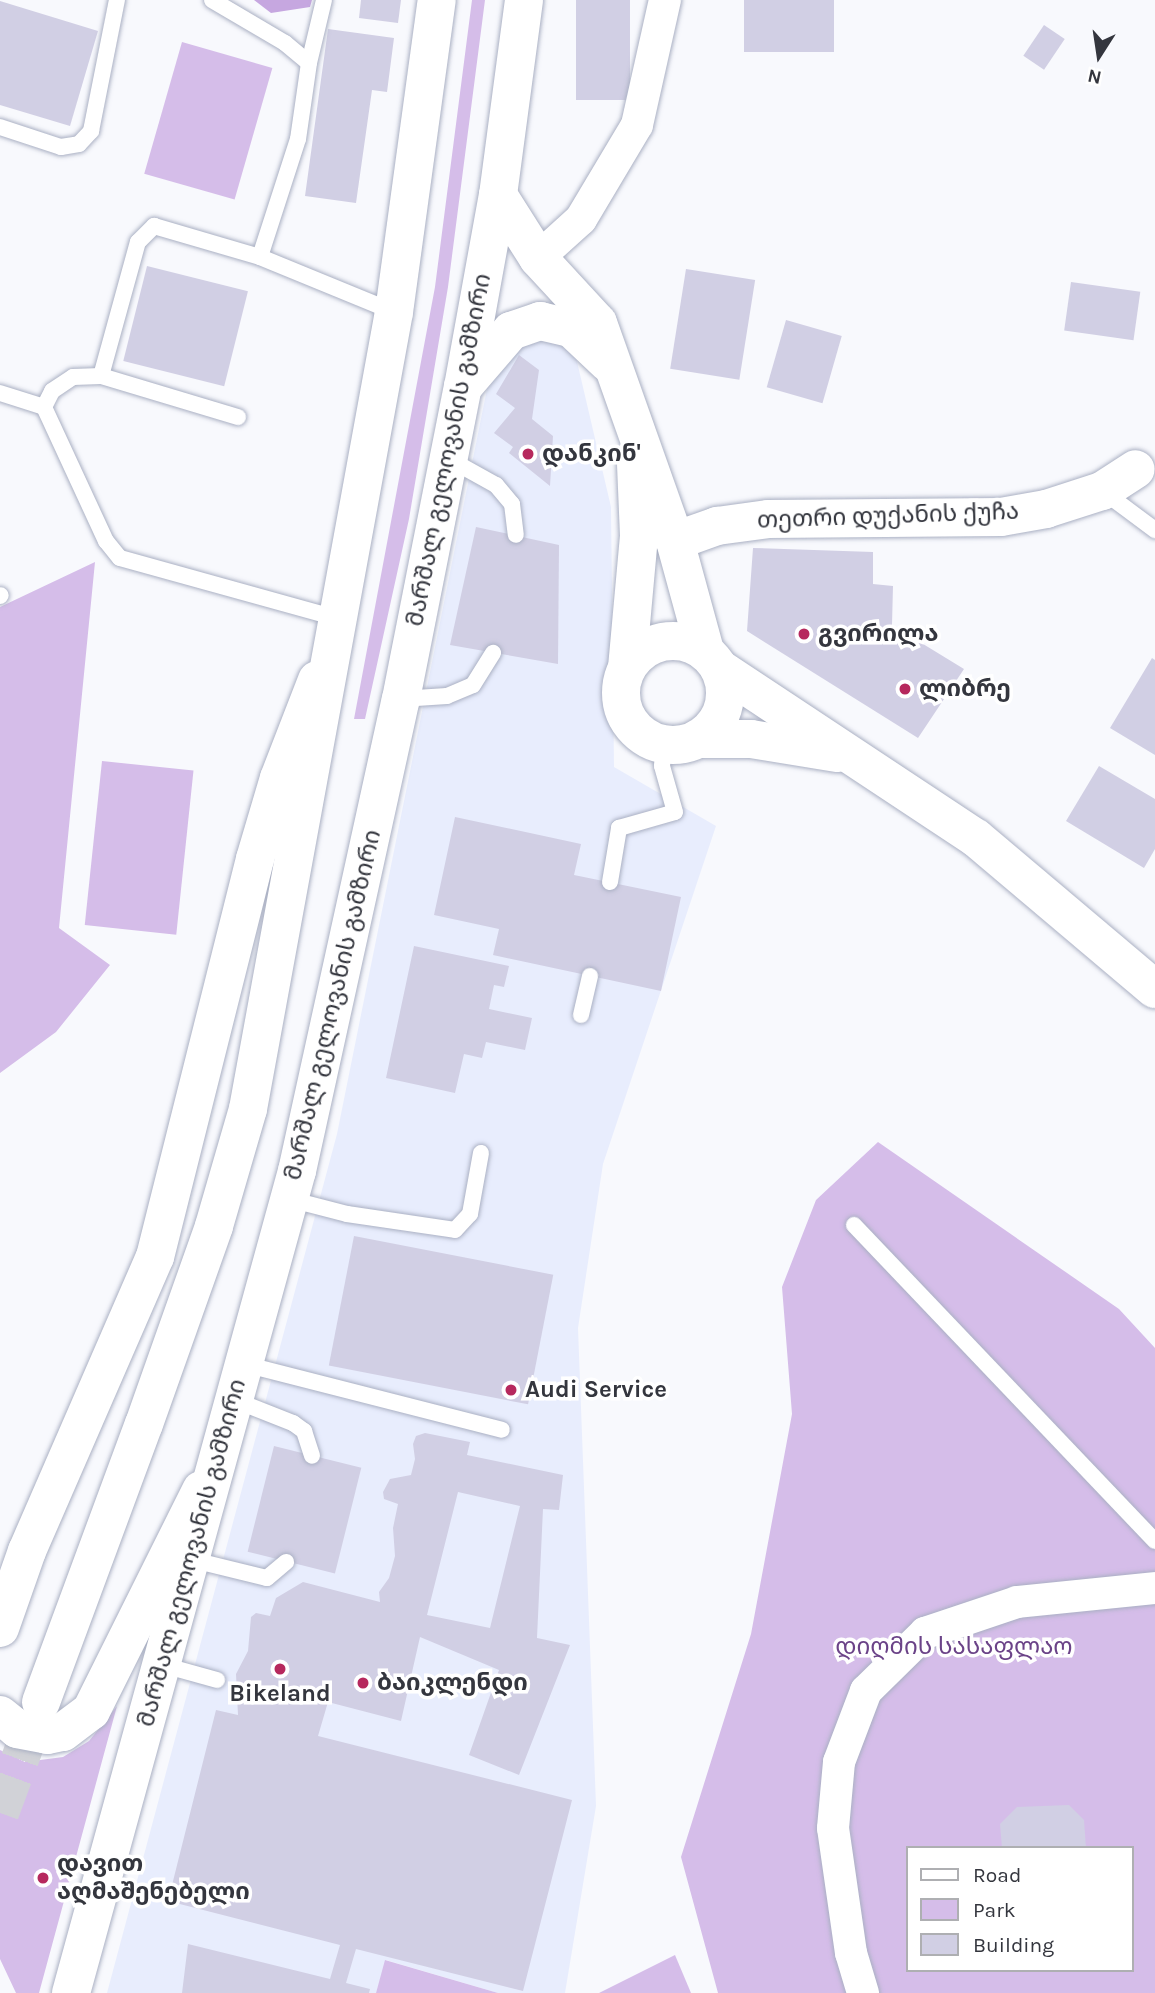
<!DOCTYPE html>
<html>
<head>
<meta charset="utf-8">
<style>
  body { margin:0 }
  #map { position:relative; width:1155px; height:1993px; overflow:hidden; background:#f8f9fd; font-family:Karla,"Noto Sans Georgian",sans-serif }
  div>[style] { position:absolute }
  .built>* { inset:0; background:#e8edfd }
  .green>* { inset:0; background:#d5bde9; transform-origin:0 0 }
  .forest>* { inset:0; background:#c6a7e0 }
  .building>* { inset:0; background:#d1cfe4; transform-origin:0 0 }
  .trunk-tunnel>* { height:38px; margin-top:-19px; transform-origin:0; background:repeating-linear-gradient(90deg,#d1d2d7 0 38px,transparent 0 57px) }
  .roads { filter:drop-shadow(0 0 2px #aab0c3) drop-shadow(0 0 2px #aab0c3) }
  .service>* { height:16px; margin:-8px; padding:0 8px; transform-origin:8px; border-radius:8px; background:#fff }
  .minor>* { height:32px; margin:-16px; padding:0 16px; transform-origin:16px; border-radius:16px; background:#fff }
  .tertiary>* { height:38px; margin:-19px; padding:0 19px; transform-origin:19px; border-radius:19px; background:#fff }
  .secondary>* { height:38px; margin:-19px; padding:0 19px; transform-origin:19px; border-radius:19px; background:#fff }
  .secondary>.ring { margin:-19px; padding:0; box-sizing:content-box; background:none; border:38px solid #fff; border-radius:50% }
  .primary>* { height:38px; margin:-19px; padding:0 19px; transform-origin:19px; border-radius:19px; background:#fff }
  .trunk>* { height:38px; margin:-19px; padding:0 19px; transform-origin:19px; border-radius:19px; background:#fff }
  .dots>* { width:19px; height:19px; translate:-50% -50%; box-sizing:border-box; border:4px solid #fff; border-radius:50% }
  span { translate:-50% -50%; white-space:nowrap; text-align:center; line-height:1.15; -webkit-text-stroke:7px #fff; paint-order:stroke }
  .street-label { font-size:24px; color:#34363e }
  .poi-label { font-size:24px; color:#34363e; font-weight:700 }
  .left { translate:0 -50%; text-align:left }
  .park-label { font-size:24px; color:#6b4388 }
  .legend { position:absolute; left:906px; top:1846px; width:228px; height:126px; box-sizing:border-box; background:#fff; border:2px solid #aeafb2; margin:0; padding:9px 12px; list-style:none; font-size:21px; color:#34363e }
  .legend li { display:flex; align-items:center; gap:14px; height:35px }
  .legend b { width:35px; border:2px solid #aeafb2 }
  .north { position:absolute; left:1064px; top:21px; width:70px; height:70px; -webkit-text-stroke:5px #fff; paint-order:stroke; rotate:192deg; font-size:19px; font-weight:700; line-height:28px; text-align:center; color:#34363e }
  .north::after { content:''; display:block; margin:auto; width:24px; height:32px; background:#34363e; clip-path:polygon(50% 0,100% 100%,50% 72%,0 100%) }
</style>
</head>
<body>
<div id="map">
  <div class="built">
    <i style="clip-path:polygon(543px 334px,575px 353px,611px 507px,614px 767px,716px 826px,603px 1164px,578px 1328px,596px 1806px,565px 1993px,498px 1993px,386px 1960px,376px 1993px,107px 1993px,337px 1134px,489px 379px,513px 343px)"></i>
  </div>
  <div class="green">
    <i style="clip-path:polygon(472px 0,485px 0,448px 287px,409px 519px,365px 719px,354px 719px,435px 287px)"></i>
    <i style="left:182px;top:42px;width:94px;height:137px;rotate:16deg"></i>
    <i style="clip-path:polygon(95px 562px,59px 928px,110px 965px,56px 1032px,0 1073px,0 607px)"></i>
    <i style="left:102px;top:761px;width:92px;height:165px;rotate:6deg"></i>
    <i style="clip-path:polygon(evenodd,878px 1142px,1119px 1309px,1155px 1348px,1155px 1993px,718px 1993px,681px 1857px,751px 1634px,792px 1414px,782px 1287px,816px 1200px,878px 1142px,908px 1848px,1132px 1848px,1132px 1970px,908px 1970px,908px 1848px)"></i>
    <i style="clip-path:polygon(117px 1706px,39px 1993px,16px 1993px,0 1959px,0 1750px,25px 1762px,63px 1757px,89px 1741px)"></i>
    <i style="clip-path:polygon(675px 1955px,691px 1993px,599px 1993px)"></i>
    <i style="clip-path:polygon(385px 1960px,498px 1993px,376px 1993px)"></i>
  </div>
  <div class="forest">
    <i style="clip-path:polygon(254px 0,312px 0,310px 7px,271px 13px)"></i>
  </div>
  <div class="building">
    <i style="clip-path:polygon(361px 0,401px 0,398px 23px,359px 18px)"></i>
    <i style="left:576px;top:0;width:54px;height:100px"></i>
    <i style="left:744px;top:0;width:90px;height:52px"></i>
    <i style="clip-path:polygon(0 1px,98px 31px,70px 126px,0 105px)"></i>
    <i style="left:1044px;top:25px;width:25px;height:37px;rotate:34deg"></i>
    <i style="clip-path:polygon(328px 29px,394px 38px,387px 92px,372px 90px,356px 203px,305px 196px)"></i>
    <i style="left:147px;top:266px;width:104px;height:98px;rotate:14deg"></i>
    <i style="left:686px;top:269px;width:70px;height:101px;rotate:9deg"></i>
    <i style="left:1071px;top:282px;width:70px;height:49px;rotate:8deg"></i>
    <i style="left:786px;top:320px;width:58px;height:70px;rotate:16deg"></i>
    <i style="clip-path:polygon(519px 355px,539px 370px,532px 419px,553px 436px,550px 486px,509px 453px,513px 447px,494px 433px,515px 408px,496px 394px)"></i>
    <i style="clip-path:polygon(476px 527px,559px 545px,558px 664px,450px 645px)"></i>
    <i style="clip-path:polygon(753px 548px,873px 552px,873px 584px,893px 586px,892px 625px,964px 669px,918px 738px,747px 631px)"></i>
    <i style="clip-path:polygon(1152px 658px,1155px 660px,1155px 755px,1110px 728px)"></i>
    <i style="clip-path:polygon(1099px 766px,1155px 799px,1155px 849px,1144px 868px,1066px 821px)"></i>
    <i style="clip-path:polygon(455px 817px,581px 844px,574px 875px,681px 897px,661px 991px,493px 955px,499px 929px,434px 915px)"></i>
    <i style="clip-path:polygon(414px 946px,509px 966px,504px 987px,494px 985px,489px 1009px,532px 1018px,525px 1050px,486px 1042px,482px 1058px,464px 1054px,455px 1093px,386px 1078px)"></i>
    <i style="left:354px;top:1236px;width:203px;height:132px;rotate:11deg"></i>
    <i style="clip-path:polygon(evenodd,425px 1433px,470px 1442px,467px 1455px,563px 1475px,559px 1510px,543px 1509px,537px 1638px,570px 1645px,519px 1775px,469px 1755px,499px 1670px,420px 1637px,401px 1721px,328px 1702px,318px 1736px,572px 1800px,523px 1991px,356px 1949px,346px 1983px,370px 1989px,369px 1993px,182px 1993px,188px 1944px,330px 1979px,340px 1945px,168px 1901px,216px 1710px,238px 1715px,236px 1674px,248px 1651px,251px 1617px,256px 1613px,270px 1616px,276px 1598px,303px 1582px,380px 1602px,379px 1592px,389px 1578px,395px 1556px,393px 1528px,398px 1504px,384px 1499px,383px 1492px,390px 1479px,411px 1475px,415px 1459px,413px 1444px,416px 1436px,425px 1433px,458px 1492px,520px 1506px,490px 1628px,427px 1615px,458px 1492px)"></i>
    <i style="left:274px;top:1446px;width:90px;height:109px;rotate:14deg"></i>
    <i style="clip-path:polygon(1069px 1805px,1084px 1820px,1086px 1848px,1002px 1848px,1000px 1824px,1017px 1807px)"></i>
  </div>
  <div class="trunk-tunnel">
    <i style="left:0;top:1813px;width:118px;rotate:-69.7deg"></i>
  </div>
  <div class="roads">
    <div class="service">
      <i style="left:212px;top:0;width:85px;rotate:30.5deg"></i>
      <i style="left:285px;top:43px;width:31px;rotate:40deg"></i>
      <i style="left:309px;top:63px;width:77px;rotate:98.2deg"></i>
      <i style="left:298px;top:139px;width:124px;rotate:107.9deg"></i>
      <i style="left:309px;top:63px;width:65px;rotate:-76.6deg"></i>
      <i style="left:0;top:127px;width:64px;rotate:18.2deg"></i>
      <i style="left:61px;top:147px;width:18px;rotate:-9deg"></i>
      <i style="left:79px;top:144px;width:18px;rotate:-47deg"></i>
      <i style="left:91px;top:131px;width:134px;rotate:-78.8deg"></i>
      <i style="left:101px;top:376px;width:139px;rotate:-74.6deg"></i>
      <i style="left:138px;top:242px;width:23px;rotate:-45deg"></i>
      <i style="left:154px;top:226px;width:110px;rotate:16.3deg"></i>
      <i style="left:260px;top:257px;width:145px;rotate:22.3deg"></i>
      <i style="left:0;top:393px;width:46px;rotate:17.7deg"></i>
      <i style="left:44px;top:407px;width:148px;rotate:65.2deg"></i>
      <i style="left:106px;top:541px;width:22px;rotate:51deg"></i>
      <i style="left:120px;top:558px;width:224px;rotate:15.5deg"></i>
      <i style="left:44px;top:407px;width:18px;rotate:-63deg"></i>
      <i style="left:52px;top:391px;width:25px;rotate:-34deg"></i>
      <i style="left:73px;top:377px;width:28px;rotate:-2deg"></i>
      <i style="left:101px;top:376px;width:143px;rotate:16.7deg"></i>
      <i style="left:449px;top:459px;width:54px;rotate:29deg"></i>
      <i style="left:496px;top:485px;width:25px;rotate:50deg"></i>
      <i style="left:512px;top:504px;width:31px;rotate:83deg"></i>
      <i style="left:1104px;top:492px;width:64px;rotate:36.7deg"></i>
      <i style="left:0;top:596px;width:1px;rotate:-45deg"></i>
      <i style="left:401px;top:699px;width:46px;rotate:-3.7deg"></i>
      <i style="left:447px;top:696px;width:28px;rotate:-23deg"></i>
      <i style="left:473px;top:685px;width:38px;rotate:-58deg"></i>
      <i style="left:610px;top:882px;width:55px;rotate:-80.5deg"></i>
      <i style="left:619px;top:828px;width:58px;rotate:-15.9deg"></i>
      <i style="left:675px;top:812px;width:48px;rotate:-105.8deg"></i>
      <i style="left:662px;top:766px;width:22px;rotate:-85deg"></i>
      <i style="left:581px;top:1015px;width:40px;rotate:-77deg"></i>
      <i style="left:289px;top:1199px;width:60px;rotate:14.5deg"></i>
      <i style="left:347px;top:1214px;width:109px;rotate:8.4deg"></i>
      <i style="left:455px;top:1230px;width:22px;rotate:-47deg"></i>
      <i style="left:470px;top:1214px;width:62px;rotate:-79.8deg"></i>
      <i style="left:854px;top:1225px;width:436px;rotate:46.4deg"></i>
      <i style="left:244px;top:1364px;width:266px;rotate:14.3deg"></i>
      <i style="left:232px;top:1399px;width:66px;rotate:21.5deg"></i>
      <i style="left:293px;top:1423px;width:14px;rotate:36deg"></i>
      <i style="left:304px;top:1431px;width:26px;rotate:72deg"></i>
      <i style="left:189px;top:1559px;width:80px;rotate:13.7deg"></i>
      <i style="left:267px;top:1578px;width:25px;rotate:-40deg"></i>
      <i style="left:163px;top:1665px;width:56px;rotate:15.5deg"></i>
    </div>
    <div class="minor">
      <i style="left:538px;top:258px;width:58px;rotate:-42.2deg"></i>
      <i style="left:581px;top:219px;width:109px;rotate:-59.2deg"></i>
      <i style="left:637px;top:125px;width:128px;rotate:-77.4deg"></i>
      <i style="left:863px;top:1993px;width:42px;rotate:-106.7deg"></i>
      <i style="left:851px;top:1953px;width:126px;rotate:-98.2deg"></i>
      <i style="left:833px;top:1828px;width:66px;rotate:-84.8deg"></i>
      <i style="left:839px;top:1762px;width:76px;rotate:-69.2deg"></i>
      <i style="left:866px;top:1691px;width:83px;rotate:-44.5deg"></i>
      <i style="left:925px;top:1633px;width:97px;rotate:-18.6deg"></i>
      <i style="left:1017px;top:1602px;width:139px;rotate:-5.8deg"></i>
    </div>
    <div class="tertiary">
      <i style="left:719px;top:668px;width:308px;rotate:33.5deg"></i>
      <i style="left:976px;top:838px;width:234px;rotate:40.2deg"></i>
      <i style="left:698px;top:739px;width:53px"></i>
      <i style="left:751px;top:739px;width:87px;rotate:9.2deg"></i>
    </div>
    <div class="secondary">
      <i style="left:498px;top:195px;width:75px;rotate:57.6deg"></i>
      <i style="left:538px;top:258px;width:88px;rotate:47.3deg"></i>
      <i style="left:598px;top:323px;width:231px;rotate:70.5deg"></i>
      <i style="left:675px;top:541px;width:114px;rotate:74.7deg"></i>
      <i style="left:463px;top:387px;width:74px;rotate:-49.4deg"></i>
      <i style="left:511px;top:331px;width:31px;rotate:-19deg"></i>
      <i style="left:540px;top:321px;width:32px;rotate:13deg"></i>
      <i style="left:571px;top:328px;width:51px;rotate:43.4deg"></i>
      <i style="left:675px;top:541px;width:45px;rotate:-19.7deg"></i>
      <i style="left:717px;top:526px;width:51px;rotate:-7.8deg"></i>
      <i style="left:768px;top:519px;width:233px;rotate:-0.5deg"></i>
      <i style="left:1001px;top:517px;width:46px;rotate:-10.1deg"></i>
      <i style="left:1046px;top:509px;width:59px;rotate:-17.8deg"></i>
      <i style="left:1102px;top:491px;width:40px;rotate:-32.9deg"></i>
      <i class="ring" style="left:621px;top:641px;width:66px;height:66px"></i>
      <i style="left:627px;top:668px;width:133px;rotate:-84.8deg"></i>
      <i style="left:639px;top:536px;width:71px;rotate:-92.4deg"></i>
    </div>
    <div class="primary">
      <i style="left:0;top:1628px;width:82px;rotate:-70.7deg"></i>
      <i style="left:27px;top:1551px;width:321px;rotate:-66.5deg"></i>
      <i style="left:155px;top:1257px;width:410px;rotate:-75.9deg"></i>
      <i style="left:255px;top:859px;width:84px;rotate:-73.5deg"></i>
      <i style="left:279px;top:778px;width:105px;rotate:-68.8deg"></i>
      <i style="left:0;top:1715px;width:22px;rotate:39deg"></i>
      <i style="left:17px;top:1729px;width:31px;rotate:11deg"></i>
      <i style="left:47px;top:1735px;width:16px;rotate:-11deg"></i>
      <i style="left:63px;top:1732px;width:35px;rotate:-37deg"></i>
      <i style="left:91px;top:1711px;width:247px;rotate:-63.5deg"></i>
    </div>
    <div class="trunk">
      <i style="left:41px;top:1702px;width:296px;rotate:-69.7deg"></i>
      <i style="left:144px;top:1424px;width:210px;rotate:-70.5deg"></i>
      <i style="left:214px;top:1226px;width:122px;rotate:-73.8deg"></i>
      <i style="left:248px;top:1109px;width:810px;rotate:-79.62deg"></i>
      <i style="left:394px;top:312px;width:315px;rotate:-82.2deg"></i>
      <i style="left:71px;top:1993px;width:853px;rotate:-74.63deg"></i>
      <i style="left:297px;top:1171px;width:483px;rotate:-77.6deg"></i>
      <i style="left:401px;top:699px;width:318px;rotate:-78.8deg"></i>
      <i style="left:463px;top:387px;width:195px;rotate:-79.7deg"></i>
      <i style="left:498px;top:195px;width:197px;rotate:-82.4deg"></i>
    </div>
  </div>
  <div class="dots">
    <i style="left:528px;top:454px;background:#b6285d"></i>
    <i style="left:804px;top:634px;background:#b6285d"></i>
    <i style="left:905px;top:689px;background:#b6285d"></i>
    <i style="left:511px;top:1390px;background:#b6285d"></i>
    <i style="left:280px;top:1669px;background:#b6285d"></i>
    <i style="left:363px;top:1683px;background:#b6285d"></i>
    <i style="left:43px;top:1878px;background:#b6285d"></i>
  </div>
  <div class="street-label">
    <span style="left:449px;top:450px;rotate:-79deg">მარშალ გელოვანის გამზირი</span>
    <span style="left:888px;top:516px;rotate:-2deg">თეთრი დუქანის ქუჩა</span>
    <span style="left:333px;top:1005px;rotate:-77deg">მარშალ გელოვანის გამზირი</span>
    <span style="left:192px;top:1553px;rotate:-75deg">მარშალ გელოვანის გამზირი</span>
  </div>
  <div class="poi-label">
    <span class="left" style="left:542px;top:454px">დანკინ'</span>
    <span class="left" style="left:818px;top:634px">გვირილა</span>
    <span class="left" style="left:919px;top:689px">ლიბრე</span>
    <span class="left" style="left:525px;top:1390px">Audi Service</span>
    <span class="left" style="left:377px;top:1683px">ბაიკლენდი</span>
    <span style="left:280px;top:1694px">Bikeland</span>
    <span class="left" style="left:57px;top:1878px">დავით<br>აღმაშენებელი</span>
  </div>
  <div class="park-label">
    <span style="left:954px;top:1647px">დიღმის სასაფლაო</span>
  </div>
  <ul class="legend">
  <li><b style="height:9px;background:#fff"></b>Road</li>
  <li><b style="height:19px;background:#d5bde9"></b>Park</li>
  <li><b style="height:19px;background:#d1cfe4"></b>Building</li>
  </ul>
  <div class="north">N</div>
</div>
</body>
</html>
